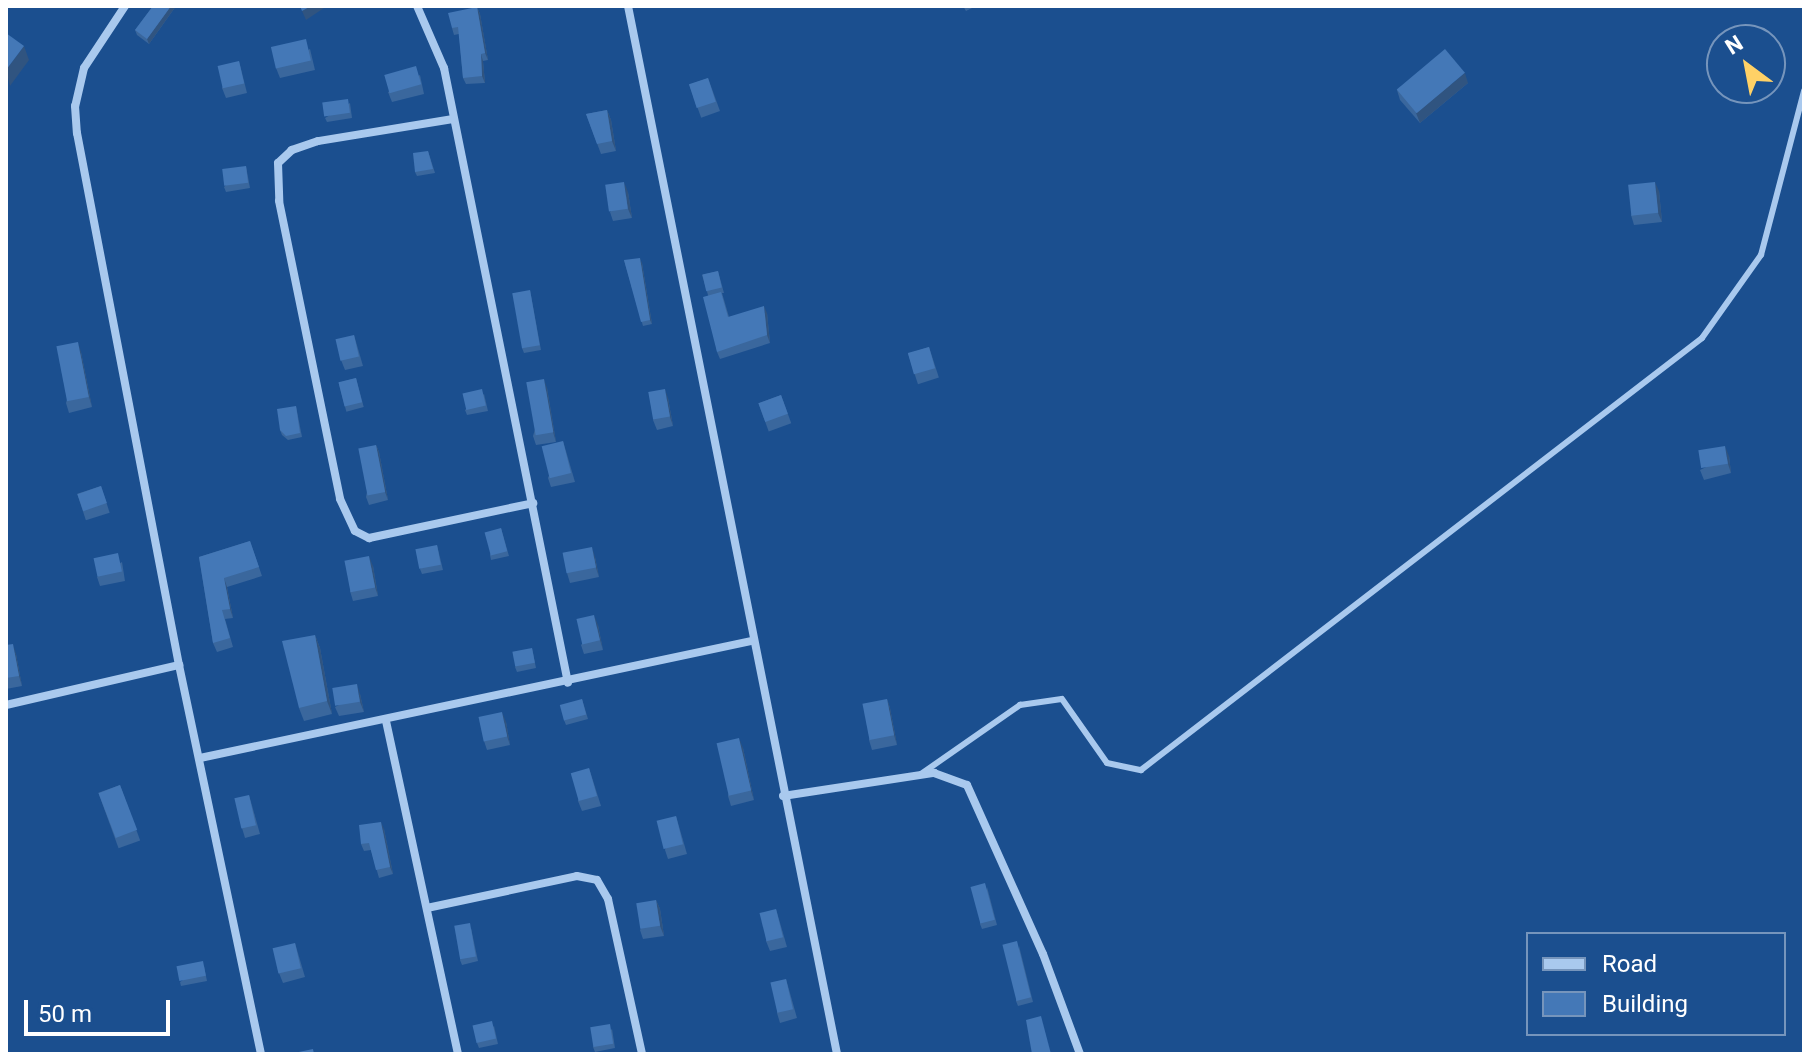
<!DOCTYPE html>
<html>
<head>
<meta charset="utf-8">
<style>
  body { margin:0 }
  #map { position:relative; width:1810px; height:1060px; overflow:hidden; background:#1b4f8f; font-family:Roboto,sans-serif }
  div>[style] { position:absolute }
  .lane>* { height:6px; margin:-3px; padding:0 3px; transform-origin:3px; border-radius:3px; background:#a9c9ee }
  .street>* { height:8px; margin:-4px; padding:0 4px; transform-origin:4px; border-radius:4px; background:#a9c9ee }
  .wall>* { inset:0; background:#3a679d; transform-origin:0 0 }
  .shaded-wall>* { inset:0; background:#305480 }
  .building>* { inset:0; background:#4478b7; transform-origin:0 0 }
  span { translate:-50% -50%; white-space:nowrap; text-align:center; line-height:1.15; -webkit-text-stroke:7px #1b4f8f; paint-order:stroke }
  .frame { position:absolute; inset:0; border:8px solid #fff; pointer-events:none }
  .legend { position:absolute; left:1526px; top:932px; width:260px; height:104px; box-sizing:border-box; background:#1b4f8f; border:2px solid #7695bc; margin:0; padding:10px 14px; list-style:none; font-size:24px; color:#fff }
  .legend li { display:flex; align-items:center; gap:16px; height:40px }
  .legend b { width:40px; border:2px solid #7695bc }
  .north { position:absolute; left:1706px; top:24px; width:80px; height:80px; box-sizing:border-box; background:#1b4f8f; border:2px solid #7695bc; border-radius:50%; rotate:328deg; font-size:22px; font-weight:700; line-height:32px; text-align:center; color:#fff }
  .north::after { content:''; display:block; margin:auto; width:28px; height:36px; background:#ffd166; clip-path:polygon(50% 0,100% 100%,50% 72%,0 100%) }
  .scale { position:absolute; left:24px; top:1000px; width:146px; height:36px; box-sizing:border-box; border:4px solid #fff; border-top:0; padding-left:10px; font-size:24px; line-height:28px; white-space:nowrap; color:#fff; -webkit-text-stroke:6px #1b4f8f; paint-order:stroke }
</style>
</head>
<body>
<div id="map">
  <div class="lane">
    <i style="left:921px;top:774px;width:121px;rotate:-34.9deg"></i>
    <i style="left:1020px;top:705px;width:42px;rotate:-8.1deg"></i>
    <i style="left:1062px;top:699px;width:78px;rotate:54.9deg"></i>
    <i style="left:1107px;top:763px;width:35px;rotate:12deg"></i>
    <i style="left:1141px;top:770px;width:708px;rotate:-37.6deg"></i>
    <i style="left:1702px;top:338px;width:102px;rotate:-54.6deg"></i>
    <i style="left:1761px;top:255px;width:170px;rotate:-75.3deg"></i>
  </div>
  <div class="street">
    <i style="left:125px;top:6px;width:74px;rotate:123.5deg"></i>
    <i style="left:84px;top:68px;width:39px;rotate:103deg"></i>
    <i style="left:75px;top:106px;width:27px;rotate:86deg"></i>
    <i style="left:77px;top:133px;width:542px;rotate:79.15deg"></i>
    <i style="left:179px;top:665px;width:398px;rotate:78.1deg"></i>
    <i style="left:417px;top:6px;width:68px;rotate:66.5deg"></i>
    <i style="left:444px;top:68px;width:627px;rotate:78.6deg"></i>
    <i style="left:628px;top:6px;width:1069px;rotate:78.72deg"></i>
    <i style="left:453px;top:119px;width:137px;rotate:170.7deg"></i>
    <i style="left:318px;top:141px;width:28px;rotate:161deg"></i>
    <i style="left:292px;top:150px;width:19px;rotate:137deg"></i>
    <i style="left:278px;top:163px;width:38px;rotate:88deg"></i>
    <i style="left:279px;top:201px;width:304px;rotate:78.4deg"></i>
    <i style="left:340px;top:499px;width:35px;rotate:65deg"></i>
    <i style="left:355px;top:531px;width:16px;rotate:27deg"></i>
    <i style="left:369px;top:538px;width:168px;rotate:-12deg"></i>
    <i style="left:6px;top:705px;width:178px;rotate:-13deg"></i>
    <i style="left:386px;top:721px;width:341px;rotate:77.8deg"></i>
    <i style="left:200px;top:758px;width:563px;rotate:-11.99deg"></i>
    <i style="left:783px;top:796px;width:153px;rotate:-8.7deg"></i>
    <i style="left:934px;top:773px;width:35px;rotate:20deg"></i>
    <i style="left:967px;top:785px;width:185px;rotate:65.8deg"></i>
    <i style="left:1043px;top:954px;width:107px;rotate:69.7deg"></i>
    <i style="left:427px;top:908px;width:153px;rotate:-12deg"></i>
    <i style="left:577px;top:876px;width:20px;rotate:11deg"></i>
    <i style="left:597px;top:880px;width:22px;rotate:60deg"></i>
    <i style="left:608px;top:899px;width:159px;rotate:77.6deg"></i>
  </div>
  <div class="wall">
    <i style="clip-path:polygon(153px 6px,176px 6px,149px 44px,137px 35px,135px 30px)"></i>
    <i style="clip-path:polygon(963px 6px,976px 6px,966px 11px)"></i>
    <i style="clip-path:polygon(477px 7px,480px 14px,488px 60px,483px 61px,485px 83px,466px 84px,463px 78px,459px 34px,454px 35px,452px 28px)"></i>
    <i style="clip-path:polygon(310px 49px,315px 70px,280px 78px,276px 68px)"></i>
    <i style="clip-path:polygon(239px 61px,247px 93px,226px 98px,222px 88px)"></i>
    <i style="clip-path:polygon(420px 75px,424px 94px,392px 102px,388px 92px)"></i>
    <i style="left:708px;top:78px;width:35px;height:20px;rotate:70deg"></i>
    <i style="clip-path:polygon(1468px 83px,1420px 123px,1400px 100px,1397px 90px)"></i>
    <i style="clip-path:polygon(350px 103px,352px 118px,327px 122px,325px 118px)"></i>
    <i style="clip-path:polygon(607px 110px,611px 120px,616px 151px,601px 154px,586px 114px)"></i>
    <i style="clip-path:polygon(428px 151px,435px 173px,417px 176px,415px 172px)"></i>
    <i style="clip-path:polygon(246px 166px,250px 188px,226px 192px,224px 187px)"></i>
    <i style="clip-path:polygon(1659px 191px,1662px 222px,1634px 225px,1631px 215px)"></i>
    <i style="clip-path:polygon(628px 192px,632px 218px,613px 221px,610px 212px)"></i>
    <i style="clip-path:polygon(624px 260px,642px 263px,652px 324px,643px 326px)"></i>
    <i style="clip-path:polygon(718px 271px,724px 293px,722px 293px,729px 317px,767px 313px,770px 343px,720px 359px,717px 352px,708px 295px,702px 275px)"></i>
    <i style="clip-path:polygon(530px 290px,541px 350px,524px 353px,522px 348px)"></i>
    <i style="clip-path:polygon(354px 335px,363px 366px,345px 370px,341px 360px)"></i>
    <i style="left:929px;top:347px;width:32px;height:22px;rotate:72deg"></i>
    <i style="clip-path:polygon(81px 352px,92px 407px,69px 413px,66px 403px)"></i>
    <i style="left:356px;top:378px;width:30px;height:18px;rotate:75deg"></i>
    <i style="clip-path:polygon(547px 388px,556px 442px,536px 445px,533px 436px)"></i>
    <i style="clip-path:polygon(484px 394px,488px 411px,467px 415px,465px 410px)"></i>
    <i style="left:781px;top:395px;width:30px;height:24px;rotate:70deg"></i>
    <i style="clip-path:polygon(668px 398px,673px 426px,657px 430px,653px 420px)"></i>
    <i style="clip-path:polygon(296px 406px,302px 437px,288px 440px,282px 435px,280px 430px)"></i>
    <i style="clip-path:polygon(563px 441px,575px 482px,551px 487px,548px 478px)"></i>
    <i style="clip-path:polygon(376px 445px,379px 452px,388px 500px,369px 505px,366px 497px)"></i>
    <i style="clip-path:polygon(1729px 456px,1731px 473px,1704px 480px,1700px 470px)"></i>
    <i style="left:101px;top:486px;width:28px;height:25px;rotate:72deg"></i>
    <i style="clip-path:polygon(501px 528px,509px 556px,491px 560px,490px 555px)"></i>
    <i style="clip-path:polygon(250px 541px,262px 576px,227px 587px,233px 618px,225px 619px,233px 647px,217px 652px,213px 643px,199px 557px)"></i>
    <i style="clip-path:polygon(437px 545px,443px 570px,422px 574px,420px 569px)"></i>
    <i style="clip-path:polygon(595px 557px,599px 577px,570px 583px,567px 573px)"></i>
    <i style="clip-path:polygon(122px 562px,125px 581px,100px 586px,97px 577px)"></i>
    <i style="clip-path:polygon(373px 566px,378px 596px,353px 601px,350px 591px)"></i>
    <i style="clip-path:polygon(598px 625px,603px 650px,584px 654px,581px 645px)"></i>
    <i style="clip-path:polygon(315px 635px,320px 648px,332px 714px,304px 721px,299px 708px)"></i>
    <i style="clip-path:polygon(6px 645px,16px 654px,22px 686px,6px 689px)"></i>
    <i style="clip-path:polygon(532px 648px,536px 668px,517px 672px,515px 667px)"></i>
    <i style="clip-path:polygon(360px 694px,364px 712px,339px 716px,335px 707px)"></i>
    <i style="clip-path:polygon(582px 699px,588px 719px,566px 725px,564px 720px)"></i>
    <i style="clip-path:polygon(887px 699px,890px 708px,897px 745px,872px 750px,869px 740px)"></i>
    <i style="clip-path:polygon(506px 722px,510px 745px,487px 750px,484px 741px)"></i>
    <i style="clip-path:polygon(743px 748px,754px 800px,731px 806px,728px 796px)"></i>
    <i style="clip-path:polygon(589px 768px,601px 806px,582px 811px,578px 801px)"></i>
    <i style="left:120px;top:785px;width:59px;height:23px;rotate:70deg"></i>
    <i style="clip-path:polygon(249px 795px,260px 834px,245px 838px,242px 828px)"></i>
    <i style="clip-path:polygon(676px 816px,687px 854px,668px 859px,665px 850px)"></i>
    <i style="clip-path:polygon(384px 829px,393px 874px,379px 878px,371px 850px,364px 851px,361px 844px)"></i>
    <i style="clip-path:polygon(987px 887px,997px 925px,982px 929px,980px 924px)"></i>
    <i style="clip-path:polygon(656px 900px,660px 909px,664px 936px,643px 939px,640px 930px)"></i>
    <i style="clip-path:polygon(776px 909px,787px 947px,770px 951px,766px 941px)"></i>
    <i style="clip-path:polygon(471px 928px,478px 961px,462px 965px,460px 960px)"></i>
    <i style="clip-path:polygon(295px 943px,305px 977px,283px 983px,279px 973px)"></i>
    <i style="clip-path:polygon(1019px 946px,1033px 1002px,1018px 1006px,1016px 1001px)"></i>
    <i style="clip-path:polygon(204px 966px,207px 981px,181px 986px,180px 982px)"></i>
    <i style="clip-path:polygon(786px 979px,797px 1018px,780px 1023px,777px 1013px)"></i>
    <i style="clip-path:polygon(494px 1026px,498px 1044px,479px 1048px,477px 1043px)"></i>
    <i style="clip-path:polygon(612px 1029px,615px 1048px,595px 1052px,593px 1047px)"></i>
  </div>
  <div class="shaded-wall">
    <i style="clip-path:polygon(171px 6px,176px 6px,149px 44px,147px 39px)"></i>
    <i style="clip-path:polygon(311px 6px,327px 6px,306px 20px,302px 11px)"></i>
    <i style="clip-path:polygon(477px 7px,480px 14px,488px 60px,485px 53px)"></i>
    <i style="clip-path:polygon(24px 46px,29px 60px,10px 86px,6px 70px)"></i>
    <i style="clip-path:polygon(481px 54px,483px 61px,485px 83px,482px 76px)"></i>
    <i style="clip-path:polygon(1465px 73px,1468px 83px,1420px 123px,1416px 113px)"></i>
    <i style="clip-path:polygon(607px 110px,611px 120px,616px 151px,612px 141px)"></i>
    <i style="clip-path:polygon(624px 182px,628px 192px,632px 218px,628px 209px)"></i>
    <i style="clip-path:polygon(1655px 182px,1659px 191px,1662px 222px,1658px 213px)"></i>
    <i style="clip-path:polygon(640px 258px,642px 263px,652px 324px,650px 320px)"></i>
    <i style="clip-path:polygon(764px 306px,767px 313px,770px 343px,767px 335px)"></i>
    <i style="clip-path:polygon(78px 342px,81px 352px,92px 407px,89px 397px)"></i>
    <i style="clip-path:polygon(544px 379px,547px 388px,556px 442px,553px 432px)"></i>
    <i style="clip-path:polygon(665px 389px,668px 398px,673px 426px,670px 417px)"></i>
    <i style="clip-path:polygon(376px 445px,379px 452px,388px 500px,385px 492px)"></i>
    <i style="clip-path:polygon(1725px 446px,1729px 456px,1731px 473px,1728px 464px)"></i>
    <i style="clip-path:polygon(592px 547px,595px 557px,599px 577px,596px 568px)"></i>
    <i style="clip-path:polygon(369px 556px,373px 566px,378px 596px,375px 587px)"></i>
    <i style="clip-path:polygon(224px 578px,227px 587px,233px 618px,230px 609px)"></i>
    <i style="clip-path:polygon(594px 615px,598px 625px,603px 650px,600px 640px)"></i>
    <i style="clip-path:polygon(315px 635px,320px 648px,332px 714px,327px 701px)"></i>
    <i style="clip-path:polygon(13px 644px,16px 654px,22px 686px,19px 676px)"></i>
    <i style="clip-path:polygon(357px 684px,360px 694px,364px 712px,360px 702px)"></i>
    <i style="clip-path:polygon(887px 699px,890px 708px,897px 745px,894px 735px)"></i>
    <i style="clip-path:polygon(502px 712px,506px 722px,510px 745px,507px 736px)"></i>
    <i style="clip-path:polygon(739px 738px,743px 748px,754px 800px,751px 791px)"></i>
    <i style="clip-path:polygon(381px 822px,384px 829px,393px 874px,390px 867px)"></i>
    <i style="clip-path:polygon(656px 900px,660px 909px,664px 936px,660px 926px)"></i>
  </div>
  <div class="building">
    <i style="clip-path:polygon(153px 6px,171px 6px,147px 39px,135px 30px)"></i>
    <i style="clip-path:polygon(300px 6px,311px 6px,302px 11px)"></i>
    <i style="clip-path:polygon(477px 7px,485px 53px,481px 54px,482px 76px,463px 78px,458px 27px,452px 28px,448px 13px)"></i>
    <i style="clip-path:polygon(6px 33px,24px 46px,6px 70px)"></i>
    <i style="left:306px;top:39px;width:22px;height:36px;rotate:77deg"></i>
    <i style="left:1445px;top:49px;width:31px;height:63px;rotate:50deg"></i>
    <i style="left:239px;top:61px;width:23px;height:22px;rotate:77deg"></i>
    <i style="left:416px;top:66px;width:19px;height:33px;rotate:74deg"></i>
    <i style="left:708px;top:78px;width:25px;height:20px;rotate:72deg"></i>
    <i style="left:348px;top:99px;width:14px;height:26px;rotate:82deg"></i>
    <i style="clip-path:polygon(607px 110px,612px 141px,597px 144px,586px 114px)"></i>
    <i style="clip-path:polygon(428px 151px,433px 169px,415px 172px,413px 153px)"></i>
    <i style="left:246px;top:166px;width:17px;height:24px;rotate:83deg"></i>
    <i style="left:624px;top:182px;width:27px;height:19px;rotate:82deg"></i>
    <i style="left:1655px;top:182px;width:31px;height:27px;rotate:84deg"></i>
    <i style="clip-path:polygon(640px 258px,650px 320px,641px 322px,624px 260px)"></i>
    <i style="left:718px;top:271px;width:17px;height:16px;rotate:77deg"></i>
    <i style="left:530px;top:290px;width:56px;height:18px;rotate:80deg"></i>
    <i style="clip-path:polygon(721px 292px,728px 317px,764px 306px,767px 335px,717px 352px,703px 297px)"></i>
    <i style="left:354px;top:335px;width:22px;height:19px;rotate:77deg"></i>
    <i style="left:78px;top:342px;width:56px;height:22px;rotate:79deg"></i>
    <i style="left:929px;top:347px;width:22px;height:22px;rotate:74deg"></i>
    <i style="left:356px;top:378px;width:25px;height:18px;rotate:76deg"></i>
    <i style="left:544px;top:379px;width:54px;height:18px;rotate:80deg"></i>
    <i style="left:482px;top:389px;width:17px;height:20px;rotate:77deg"></i>
    <i style="left:665px;top:389px;width:28px;height:17px;rotate:80deg"></i>
    <i style="left:781px;top:395px;width:20px;height:24px;rotate:70deg"></i>
    <i style="clip-path:polygon(296px 406px,300px 433px,286px 436px,280px 430px,277px 409px)"></i>
    <i style="left:563px;top:441px;width:33px;height:22px;rotate:76deg"></i>
    <i style="left:376px;top:445px;width:48px;height:18px;rotate:79deg"></i>
    <i style="left:1725px;top:446px;width:18px;height:27px;rotate:81deg"></i>
    <i style="left:101px;top:486px;width:18px;height:25px;rotate:71deg"></i>
    <i style="left:501px;top:528px;width:24px;height:17px;rotate:75deg"></i>
    <i style="clip-path:polygon(250px 541px,259px 567px,224px 578px,230px 609px,222px 610px,230px 638px,213px 643px,199px 557px)"></i>
    <i style="left:437px;top:545px;width:20px;height:22px;rotate:79deg"></i>
    <i style="left:592px;top:547px;width:21px;height:30px;rotate:79deg"></i>
    <i style="left:118px;top:553px;width:19px;height:25px;rotate:78deg"></i>
    <i style="left:369px;top:556px;width:32px;height:25px;rotate:79deg"></i>
    <i style="left:594px;top:615px;width:26px;height:18px;rotate:77deg"></i>
    <i style="clip-path:polygon(315px 635px,327px 701px,299px 708px,282px 641px)"></i>
    <i style="clip-path:polygon(13px 644px,19px 676px,6px 678px,6px 645px)"></i>
    <i style="left:532px;top:648px;width:15px;height:20px;rotate:79deg"></i>
    <i style="left:357px;top:684px;width:18px;height:25px;rotate:81deg"></i>
    <i style="left:582px;top:699px;width:16px;height:23px;rotate:75deg"></i>
    <i style="left:887px;top:699px;width:37px;height:25px;rotate:79deg"></i>
    <i style="left:502px;top:712px;width:25px;height:24px;rotate:78deg"></i>
    <i style="left:739px;top:738px;width:54px;height:23px;rotate:77deg"></i>
    <i style="left:589px;top:768px;width:29px;height:19px;rotate:74deg"></i>
    <i style="left:120px;top:785px;width:48px;height:23px;rotate:69deg"></i>
    <i style="left:249px;top:795px;width:31px;height:15px;rotate:77deg"></i>
    <i style="left:676px;top:816px;width:29px;height:20px;rotate:76deg"></i>
    <i style="clip-path:polygon(381px 822px,390px 867px,376px 870px,369px 843px,361px 844px,359px 825px)"></i>
    <i style="left:985px;top:883px;width:38px;height:15px;rotate:75deg"></i>
    <i style="left:656px;top:900px;width:26px;height:20px;rotate:81deg"></i>
    <i style="left:776px;top:909px;width:29px;height:17px;rotate:76deg"></i>
    <i style="left:470px;top:923px;width:34px;height:16px;rotate:80deg"></i>
    <i style="left:1017px;top:941px;width:58px;height:15px;rotate:76deg"></i>
    <i style="left:295px;top:943px;width:26px;height:23px;rotate:77deg"></i>
    <i style="left:203px;top:961px;width:15px;height:27px;rotate:79deg"></i>
    <i style="left:786px;top:979px;width:31px;height:16px;rotate:77deg"></i>
    <i style="clip-path:polygon(1041px 1016px,1051px 1054px,1032px 1054px,1026px 1020px)"></i>
    <i style="left:492px;top:1021px;width:18px;height:20px;rotate:77deg"></i>
    <i style="left:610px;top:1024px;width:20px;height:20px;rotate:81deg"></i>
    <i style="clip-path:polygon(313px 1049px,314px 1054px,295px 1054px,294px 1053px)"></i>
  </div>
  <div class="frame"></div>
  <ul class="legend">
  <li><b style="height:10px;background:#a9c9ee"></b>Road</li>
  <li><b style="height:22px;background:#4478b7"></b>Building</li>
  </ul>
  <div class="north">N</div>
  <div class="scale">50 m</div>
</div>
</body>
</html>
